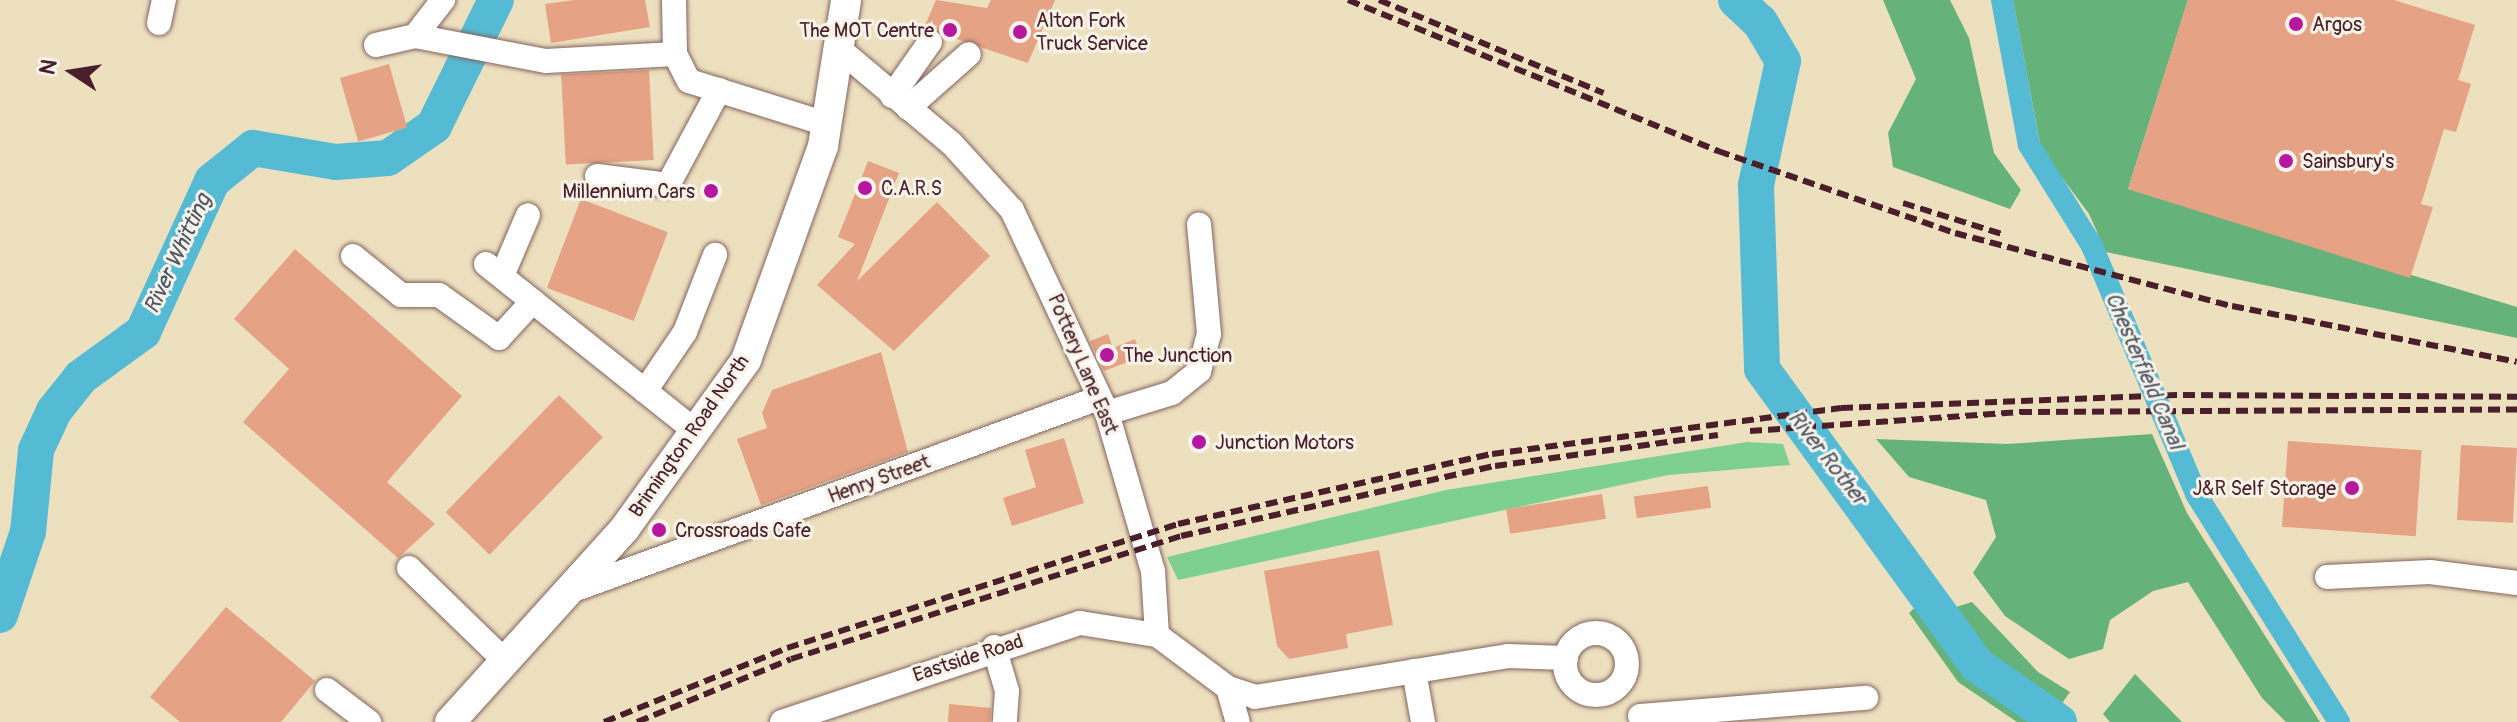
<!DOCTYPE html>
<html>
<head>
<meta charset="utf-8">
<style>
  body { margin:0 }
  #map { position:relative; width:2517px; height:722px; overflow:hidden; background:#ede0bf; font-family:Pangolin,sans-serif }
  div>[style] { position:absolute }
  .green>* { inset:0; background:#7ed091 }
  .forest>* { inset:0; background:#66b27b }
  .canal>* { height:22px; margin:-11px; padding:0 11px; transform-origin:11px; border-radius:11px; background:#55bad4 }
  .river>* { height:36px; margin:-18px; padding:0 18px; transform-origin:18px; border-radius:18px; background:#55bad4 }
  .building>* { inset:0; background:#e5a284; transform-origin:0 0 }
  .roads { filter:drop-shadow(0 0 2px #83635f) drop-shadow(0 0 2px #83635f) }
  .minor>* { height:24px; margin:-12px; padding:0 12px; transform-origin:12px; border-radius:12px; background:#fff }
  .minor>.ring { margin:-12px; padding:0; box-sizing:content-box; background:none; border:24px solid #fff; border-radius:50% }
  .major>* { height:30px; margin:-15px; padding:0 15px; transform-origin:15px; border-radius:15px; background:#fff }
  .rail>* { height:6px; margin-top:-3px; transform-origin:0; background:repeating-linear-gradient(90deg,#4a1f2b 0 12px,transparent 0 18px) }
  .dots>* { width:22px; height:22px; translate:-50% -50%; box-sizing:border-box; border:4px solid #f7f3e8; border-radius:50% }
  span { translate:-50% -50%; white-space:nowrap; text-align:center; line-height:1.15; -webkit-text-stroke:6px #f7f3e8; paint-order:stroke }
  .poi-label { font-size:20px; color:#4a1f2b }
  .left { translate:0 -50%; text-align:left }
  .right { translate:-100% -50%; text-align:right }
  .street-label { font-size:20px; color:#4a1f2b }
  .water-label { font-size:22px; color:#4e5566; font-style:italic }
  .north { position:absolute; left:32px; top:32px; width:80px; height:80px; -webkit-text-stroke:6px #f7f3e8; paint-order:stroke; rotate:282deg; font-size:22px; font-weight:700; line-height:32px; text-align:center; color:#4a1f2b }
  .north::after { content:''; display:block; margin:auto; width:28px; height:36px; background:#4a1f2b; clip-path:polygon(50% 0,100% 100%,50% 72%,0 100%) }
</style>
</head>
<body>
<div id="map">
  <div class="green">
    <i style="clip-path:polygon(1747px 442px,1783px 444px,1790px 465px,1668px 475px,1178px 580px,1167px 557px,1446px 490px)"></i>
  </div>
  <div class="forest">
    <i style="clip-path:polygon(1883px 0,1950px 0,1969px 38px,1994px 153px,2021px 190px,2010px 209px,1893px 167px,1888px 133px,1916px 79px)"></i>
    <i style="clip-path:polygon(2013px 0,2188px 0,2128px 189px,2517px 307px,2517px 338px,2106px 252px,2089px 214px,2041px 149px)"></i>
    <i style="clip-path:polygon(2152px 434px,2187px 513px,2320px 722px,2286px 722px,2262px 698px,2188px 582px,2153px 591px,2110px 620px,2103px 649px,2069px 659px,2005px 616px,1973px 573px,1996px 537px,1986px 500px,1909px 477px,1876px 439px,2007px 444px)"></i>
    <i style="clip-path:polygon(1935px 588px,1956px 607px,1972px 602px,2038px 672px,2070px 692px,2049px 722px,2017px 722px,1958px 682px,1909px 613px)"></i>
    <i style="clip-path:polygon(2135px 674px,2182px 722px,2110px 722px,2103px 714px)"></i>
  </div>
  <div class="canal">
    <i style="left:2002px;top:0;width:147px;rotate:79.5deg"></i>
    <i style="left:2029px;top:145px;width:119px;rotate:58deg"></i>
    <i style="left:2092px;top:246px;width:269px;rotate:67.2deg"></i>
    <i style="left:2196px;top:494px;width:269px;rotate:57.9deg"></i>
  </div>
  <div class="river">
    <i style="left:1736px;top:0;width:33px;rotate:43deg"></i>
    <i style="left:1760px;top:22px;width:45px;rotate:59.5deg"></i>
    <i style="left:1783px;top:61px;width:127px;rotate:102.3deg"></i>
    <i style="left:1756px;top:185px;width:184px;rotate:88.1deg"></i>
    <i style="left:1762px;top:369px;width:366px;rotate:54deg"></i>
    <i style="left:1977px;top:665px;width:100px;rotate:34.8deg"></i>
    <i style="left:0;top:615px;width:88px;rotate:-71.4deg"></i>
    <i style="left:28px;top:532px;width:82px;rotate:-84.4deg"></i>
    <i style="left:36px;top:450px;width:43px;rotate:-65.2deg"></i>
    <i style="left:54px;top:411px;width:43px;rotate:-51.5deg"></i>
    <i style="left:81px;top:377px;width:77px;rotate:-36deg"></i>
    <i style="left:143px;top:332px;width:166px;rotate:-65.4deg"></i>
    <i style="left:212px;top:181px;width:53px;rotate:-38.8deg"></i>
    <i style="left:253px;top:148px;width:84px;rotate:9.6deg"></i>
    <i style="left:336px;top:162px;width:52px;rotate:-4.4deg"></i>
    <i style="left:388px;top:158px;width:56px;rotate:-34.8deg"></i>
    <i style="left:434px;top:126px;width:140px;rotate:-63.8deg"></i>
  </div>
  <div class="building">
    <i style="clip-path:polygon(574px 0,645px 0,650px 27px,551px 43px,545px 4px)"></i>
    <i style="clip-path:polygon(936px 0,987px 8px,991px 0,1055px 0,1028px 63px,924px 28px)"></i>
    <i style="clip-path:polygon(2188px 0,2394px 0,2475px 25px,2458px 80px,2471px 84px,2456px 132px,2444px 129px,2421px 204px,2433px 207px,2410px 278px,2128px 189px)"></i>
    <i style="left:389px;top:64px;width:66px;height:51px;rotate:74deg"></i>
    <i style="left:649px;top:70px;width:90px;height:88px;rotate:87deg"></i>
    <i style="clip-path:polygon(868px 161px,899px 173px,857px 281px,937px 202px,990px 256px,894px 351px,817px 285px,855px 244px,838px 237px)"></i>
    <i style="left:581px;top:199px;width:93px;height:95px;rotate:21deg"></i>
    <i style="clip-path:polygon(295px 249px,462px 396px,387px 482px,435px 524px,398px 558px,243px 422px,289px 369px,234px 319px)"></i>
    <i style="clip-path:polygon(1108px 334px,1113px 348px,1135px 339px,1141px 357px,1104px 371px,1090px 341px)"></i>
    <i style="clip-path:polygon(881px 352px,908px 452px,761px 505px,737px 439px,767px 428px,762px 413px,772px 390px)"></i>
    <i style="left:559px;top:395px;width:61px;height:163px;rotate:44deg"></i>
    <i style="clip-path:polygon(1064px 438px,1084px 503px,1012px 526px,1003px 498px,1036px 487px,1025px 450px)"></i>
    <i style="left:2288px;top:441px;width:134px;height:86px;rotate:4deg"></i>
    <i style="left:2461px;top:445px;width:56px;height:75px;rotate:3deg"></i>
    <i style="left:1708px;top:486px;width:22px;height:75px;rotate:82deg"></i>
    <i style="left:1602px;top:494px;width:25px;height:97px;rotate:81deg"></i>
    <i style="clip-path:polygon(1379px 550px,1393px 625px,1346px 634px,1348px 648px,1289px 659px,1277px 646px,1264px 571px)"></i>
    <i style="clip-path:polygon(226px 607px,315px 681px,281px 722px,180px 722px,150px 697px)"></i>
    <i style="clip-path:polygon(949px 704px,991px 708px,990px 722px,948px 722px)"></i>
  </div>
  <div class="roads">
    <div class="minor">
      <i style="left:674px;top:0;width:54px;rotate:88.9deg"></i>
      <i style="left:159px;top:23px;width:24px;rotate:-78deg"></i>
      <i style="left:415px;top:36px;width:46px;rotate:-52.1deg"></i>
      <i style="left:376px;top:45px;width:40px;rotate:-13deg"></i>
      <i style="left:415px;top:36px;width:133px;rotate:10.8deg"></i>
      <i style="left:546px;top:61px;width:129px;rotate:-3.1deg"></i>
      <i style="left:675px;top:54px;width:30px;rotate:63deg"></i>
      <i style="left:689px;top:81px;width:144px;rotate:17.4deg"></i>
      <i style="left:838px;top:48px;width:149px;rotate:40.1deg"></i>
      <i style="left:952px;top:144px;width:89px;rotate:47.7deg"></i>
      <i style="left:1012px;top:210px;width:224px;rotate:64.9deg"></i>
      <i style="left:1107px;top:413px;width:165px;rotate:73.8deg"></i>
      <i style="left:1153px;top:571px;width:64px;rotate:86.4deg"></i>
      <i style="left:892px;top:96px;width:66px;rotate:-54.9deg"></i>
      <i style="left:908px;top:108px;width:81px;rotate:-41.5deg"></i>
      <i style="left:597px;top:176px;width:72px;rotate:7.2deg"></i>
      <i style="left:668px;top:185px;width:108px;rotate:-61.8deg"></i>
      <i style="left:353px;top:256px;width:62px;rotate:39.1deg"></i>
      <i style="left:401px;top:295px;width:38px"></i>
      <i style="left:439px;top:295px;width:74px;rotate:35.6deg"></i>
      <i style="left:499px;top:338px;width:50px;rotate:-47.4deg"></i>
      <i style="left:486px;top:264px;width:268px;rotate:38.6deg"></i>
      <i style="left:502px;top:276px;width:66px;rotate:-66.9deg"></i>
      <i style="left:645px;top:391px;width:71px;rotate:-55.9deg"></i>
      <i style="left:685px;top:332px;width:83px;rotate:-68.7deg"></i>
      <i style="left:1107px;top:413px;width:68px;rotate:-17.1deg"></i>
      <i style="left:1172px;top:393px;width:35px;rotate:-39deg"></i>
      <i style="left:1199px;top:371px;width:38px;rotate:-75deg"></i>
      <i style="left:1209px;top:334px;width:110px;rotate:-95.2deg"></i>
      <i style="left:409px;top:568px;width:136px;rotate:44.1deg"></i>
      <i style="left:2327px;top:577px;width:103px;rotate:-2.8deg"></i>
      <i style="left:2430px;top:572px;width:88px;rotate:7.2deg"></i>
      <i style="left:568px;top:592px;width:565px;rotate:-20.07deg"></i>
      <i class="ring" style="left:1565px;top:633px;width:38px;height:38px"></i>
      <i style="left:994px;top:647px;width:46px;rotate:73.5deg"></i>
      <i style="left:1007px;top:691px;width:31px;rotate:94deg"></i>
      <i style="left:1414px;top:671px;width:52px;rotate:80deg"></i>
      <i style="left:1228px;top:688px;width:28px;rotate:18deg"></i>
      <i style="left:1255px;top:697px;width:256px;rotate:-9.2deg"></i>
      <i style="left:1508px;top:656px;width:58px;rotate:2deg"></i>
      <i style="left:327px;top:690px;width:53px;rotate:37.3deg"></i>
      <i style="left:1640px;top:716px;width:227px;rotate:-4.6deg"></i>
      <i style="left:782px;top:722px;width:314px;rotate:-18.4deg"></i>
      <i style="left:1080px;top:623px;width:78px;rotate:8.9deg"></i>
      <i style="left:1157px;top:635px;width:89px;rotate:36.7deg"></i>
      <i style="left:1228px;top:688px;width:35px;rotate:74deg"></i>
    </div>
    <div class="major">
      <i style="left:450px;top:722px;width:261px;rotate:-47.9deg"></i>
      <i style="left:625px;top:528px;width:207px;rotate:-54.2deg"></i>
      <i style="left:746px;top:360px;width:227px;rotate:-70.2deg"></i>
      <i style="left:823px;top:146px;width:148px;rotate:-81deg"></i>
    </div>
  </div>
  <div class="rail">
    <i style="left:1348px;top:0;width:400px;rotate:22.2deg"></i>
    <i style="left:1718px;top:151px;width:251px;rotate:19.1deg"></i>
    <i style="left:1955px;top:233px;width:286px;rotate:14.8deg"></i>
    <i style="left:2232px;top:306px;width:290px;rotate:11.1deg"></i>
    <i style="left:1379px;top:0;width:243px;rotate:22.5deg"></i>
    <i style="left:1903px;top:203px;width:104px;rotate:17.4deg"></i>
    <i style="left:1750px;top:431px;width:271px;rotate:-4deg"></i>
    <i style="left:2020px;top:412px;width:497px;rotate:-0.3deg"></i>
    <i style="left:604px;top:722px;width:197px;rotate:-22deg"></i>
    <i style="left:787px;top:648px;width:410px;rotate:-17.6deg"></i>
    <i style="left:1178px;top:524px;width:322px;rotate:-12.6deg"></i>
    <i style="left:1492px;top:454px;width:352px;rotate:-7.5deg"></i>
    <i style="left:1841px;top:408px;width:342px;rotate:-2.2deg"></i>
    <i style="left:2183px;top:395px;width:334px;rotate:0.3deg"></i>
    <i style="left:637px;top:722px;width:166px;rotate:-22.2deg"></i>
    <i style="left:791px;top:659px;width:409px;rotate:-17.5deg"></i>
    <i style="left:1181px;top:536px;width:322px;rotate:-12.6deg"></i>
    <i style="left:1495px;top:466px;width:225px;rotate:-7.9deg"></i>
  </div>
  <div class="dots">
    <i style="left:2296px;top:24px;background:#b5179e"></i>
    <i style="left:950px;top:30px;background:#b5179e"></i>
    <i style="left:1020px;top:32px;background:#b5179e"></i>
    <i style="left:2286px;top:161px;background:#b5179e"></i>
    <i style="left:865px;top:188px;background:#b5179e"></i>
    <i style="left:711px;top:191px;background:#b5179e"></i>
    <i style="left:1107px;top:355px;background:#b5179e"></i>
    <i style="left:1199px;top:442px;background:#b5179e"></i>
    <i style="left:2352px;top:488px;background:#b5179e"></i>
    <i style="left:659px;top:530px;background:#b5179e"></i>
  </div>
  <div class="poi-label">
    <span class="left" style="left:1036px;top:32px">Alton Fork<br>Truck Service</span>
    <span class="left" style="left:2312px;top:24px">Argos</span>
    <span class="right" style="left:934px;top:30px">The MOT Centre</span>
    <span class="left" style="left:2302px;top:161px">Sainsbury's</span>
    <span class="left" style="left:881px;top:188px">C.A.R.S</span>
    <span class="right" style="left:695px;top:191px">Millennium Cars</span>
    <span class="left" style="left:1123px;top:355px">The Junction</span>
    <span class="left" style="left:1215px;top:442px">Junction Motors</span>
    <span class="right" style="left:2336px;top:488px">J&amp;R Self Storage</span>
    <span class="left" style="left:675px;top:530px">Crossroads Cafe</span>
  </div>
  <div class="street-label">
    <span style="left:1083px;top:364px;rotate:67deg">Pottery Lane East</span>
    <span style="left:689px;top:436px;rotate:-55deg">Brimington Road North</span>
    <span style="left:879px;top:479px;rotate:-20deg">Henry Street</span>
    <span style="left:968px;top:658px;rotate:-18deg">Eastside Road</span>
  </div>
  <div class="water-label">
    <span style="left:178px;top:254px;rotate:-65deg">River Whitting</span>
    <span style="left:2144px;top:371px;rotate:67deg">Chesterfield Canal</span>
    <span style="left:1827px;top:458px;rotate:52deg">River Rother</span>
  </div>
  <div class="north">N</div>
</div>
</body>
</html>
